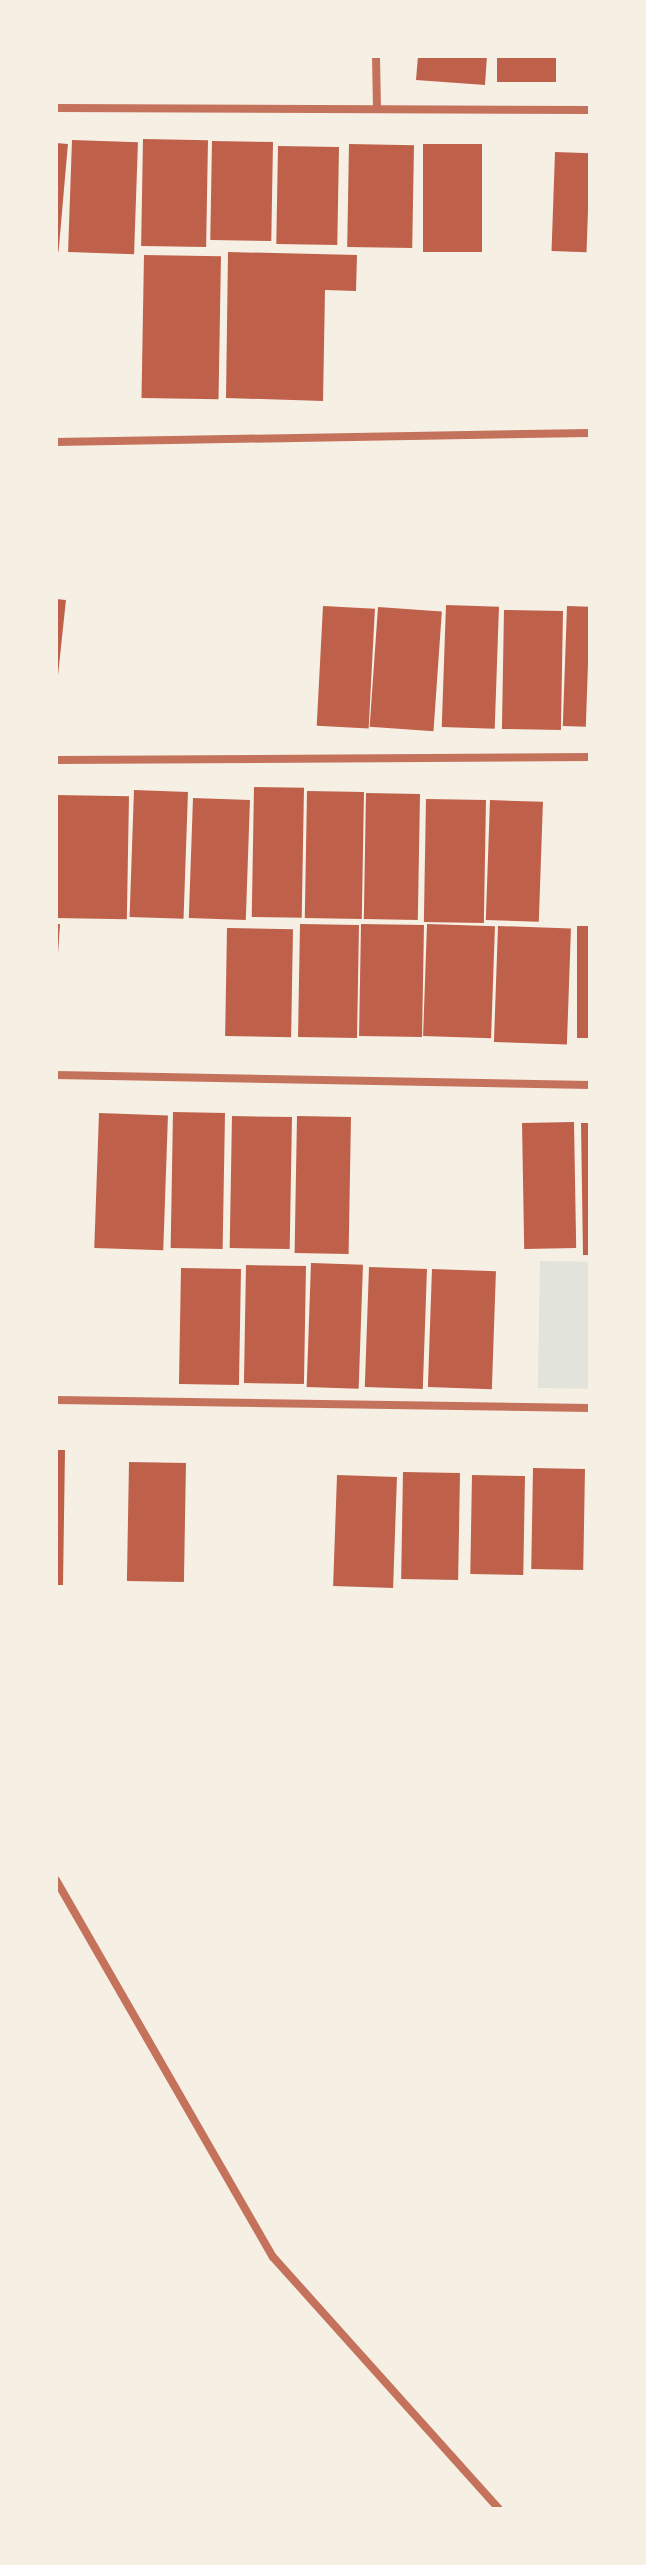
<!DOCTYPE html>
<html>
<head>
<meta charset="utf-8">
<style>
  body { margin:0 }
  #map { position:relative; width:646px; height:2565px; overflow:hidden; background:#f6efe4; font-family:"DejaVu Sans",sans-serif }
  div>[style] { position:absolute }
  .green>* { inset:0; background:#e2e4dc; transform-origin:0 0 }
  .building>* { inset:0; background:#bf614a; transform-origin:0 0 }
  .minor>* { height:8px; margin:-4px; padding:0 4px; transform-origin:4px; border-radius:4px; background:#c5725c }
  span { translate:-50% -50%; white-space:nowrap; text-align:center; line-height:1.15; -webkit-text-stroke:6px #f6efe4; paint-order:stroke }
  .frame { position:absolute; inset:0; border:58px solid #f6efe4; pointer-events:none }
</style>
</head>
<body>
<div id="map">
  <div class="green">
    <i style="left:540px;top:1261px;width:50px;height:127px;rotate:1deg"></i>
  </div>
  <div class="building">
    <i style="clip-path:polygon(418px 56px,487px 56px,485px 85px,416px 80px)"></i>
    <i style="left:497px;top:56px;width:59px;height:26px"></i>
    <i style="left:143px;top:139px;width:65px;height:107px;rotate:1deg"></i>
    <i style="left:72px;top:140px;width:66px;height:112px;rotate:2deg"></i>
    <i style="left:212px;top:141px;width:61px;height:99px;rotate:1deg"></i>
    <i style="left:56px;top:143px;width:12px;height:108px;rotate:5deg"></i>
    <i style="left:349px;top:144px;width:65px;height:103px;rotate:1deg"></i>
    <i style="left:423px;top:144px;width:59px;height:108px"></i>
    <i style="left:278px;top:146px;width:61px;height:98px;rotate:1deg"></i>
    <i style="left:555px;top:152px;width:35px;height:99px;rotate:2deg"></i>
    <i style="clip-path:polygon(228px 252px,357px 255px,356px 291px,325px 290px,323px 401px,226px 398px)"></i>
    <i style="left:144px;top:255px;width:77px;height:143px;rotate:1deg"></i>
    <i style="left:56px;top:599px;width:10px;height:123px;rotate:6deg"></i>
    <i style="left:446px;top:605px;width:53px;height:122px;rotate:2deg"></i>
    <i style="left:323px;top:606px;width:52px;height:120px;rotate:3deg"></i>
    <i style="left:567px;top:606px;width:23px;height:120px;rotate:2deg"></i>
    <i style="left:378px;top:607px;width:64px;height:120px;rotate:4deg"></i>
    <i style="left:504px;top:610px;width:59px;height:119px;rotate:1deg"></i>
    <i style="left:254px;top:787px;width:50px;height:130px;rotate:1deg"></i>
    <i style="left:134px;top:790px;width:54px;height:127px;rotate:2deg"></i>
    <i style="left:307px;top:791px;width:57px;height:127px;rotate:1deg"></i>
    <i style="left:366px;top:793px;width:54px;height:126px;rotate:1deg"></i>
    <i style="left:56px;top:795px;width:73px;height:123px;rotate:1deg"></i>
    <i style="left:193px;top:798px;width:57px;height:120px;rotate:2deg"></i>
    <i style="left:426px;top:799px;width:60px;height:123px;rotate:1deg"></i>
    <i style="left:490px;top:800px;width:53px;height:120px;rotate:2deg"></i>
    <i style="clip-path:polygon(56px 924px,60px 924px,58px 954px,56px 953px)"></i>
    <i style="left:300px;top:924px;width:59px;height:113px;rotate:1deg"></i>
    <i style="left:361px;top:924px;width:63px;height:112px;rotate:1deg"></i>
    <i style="left:427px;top:924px;width:68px;height:112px;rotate:2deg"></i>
    <i style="left:498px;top:926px;width:73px;height:116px;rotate:2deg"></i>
    <i style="left:577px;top:926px;width:13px;height:112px"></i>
    <i style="left:227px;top:928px;width:66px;height:108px;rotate:1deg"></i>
    <i style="left:173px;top:1112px;width:52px;height:136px;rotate:1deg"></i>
    <i style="left:99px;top:1113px;width:69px;height:135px;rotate:2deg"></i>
    <i style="left:232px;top:1116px;width:60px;height:132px;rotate:1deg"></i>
    <i style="left:297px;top:1116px;width:54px;height:137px;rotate:1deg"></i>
    <i style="left:574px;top:1122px;width:126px;height:52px;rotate:89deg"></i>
    <i style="clip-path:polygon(581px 1123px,590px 1123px,590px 1255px,583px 1255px)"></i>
    <i style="left:311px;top:1263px;width:52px;height:124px;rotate:2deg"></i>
    <i style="left:246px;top:1265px;width:60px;height:118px;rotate:1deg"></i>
    <i style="left:369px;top:1267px;width:58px;height:120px;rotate:2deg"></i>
    <i style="left:181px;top:1268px;width:60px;height:116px;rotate:1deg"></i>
    <i style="left:432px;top:1269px;width:64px;height:118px;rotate:2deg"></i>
    <i style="clip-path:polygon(56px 1450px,65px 1450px,63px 1585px,56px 1585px)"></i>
    <i style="left:129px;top:1462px;width:57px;height:119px;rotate:1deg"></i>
    <i style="left:533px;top:1468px;width:52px;height:101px;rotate:1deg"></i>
    <i style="left:403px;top:1472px;width:57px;height:107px;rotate:1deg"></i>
    <i style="left:337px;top:1475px;width:60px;height:111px;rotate:2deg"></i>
    <i style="left:472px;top:1475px;width:53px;height:99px;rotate:1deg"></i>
  </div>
  <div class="minor">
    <i style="left:376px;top:56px;width:51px;rotate:88.9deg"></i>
    <i style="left:56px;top:108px;width:534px;rotate:0.21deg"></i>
    <i style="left:56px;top:442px;width:534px;rotate:-0.97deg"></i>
    <i style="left:56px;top:760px;width:534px;rotate:-0.32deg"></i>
    <i style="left:56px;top:1075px;width:534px;rotate:1.07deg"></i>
    <i style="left:56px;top:1400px;width:534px;rotate:0.86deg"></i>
    <i style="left:56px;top:1880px;width:435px;rotate:60.1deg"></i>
    <i style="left:273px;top:2257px;width:338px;rotate:48.1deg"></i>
  </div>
  <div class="frame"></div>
</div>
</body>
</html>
